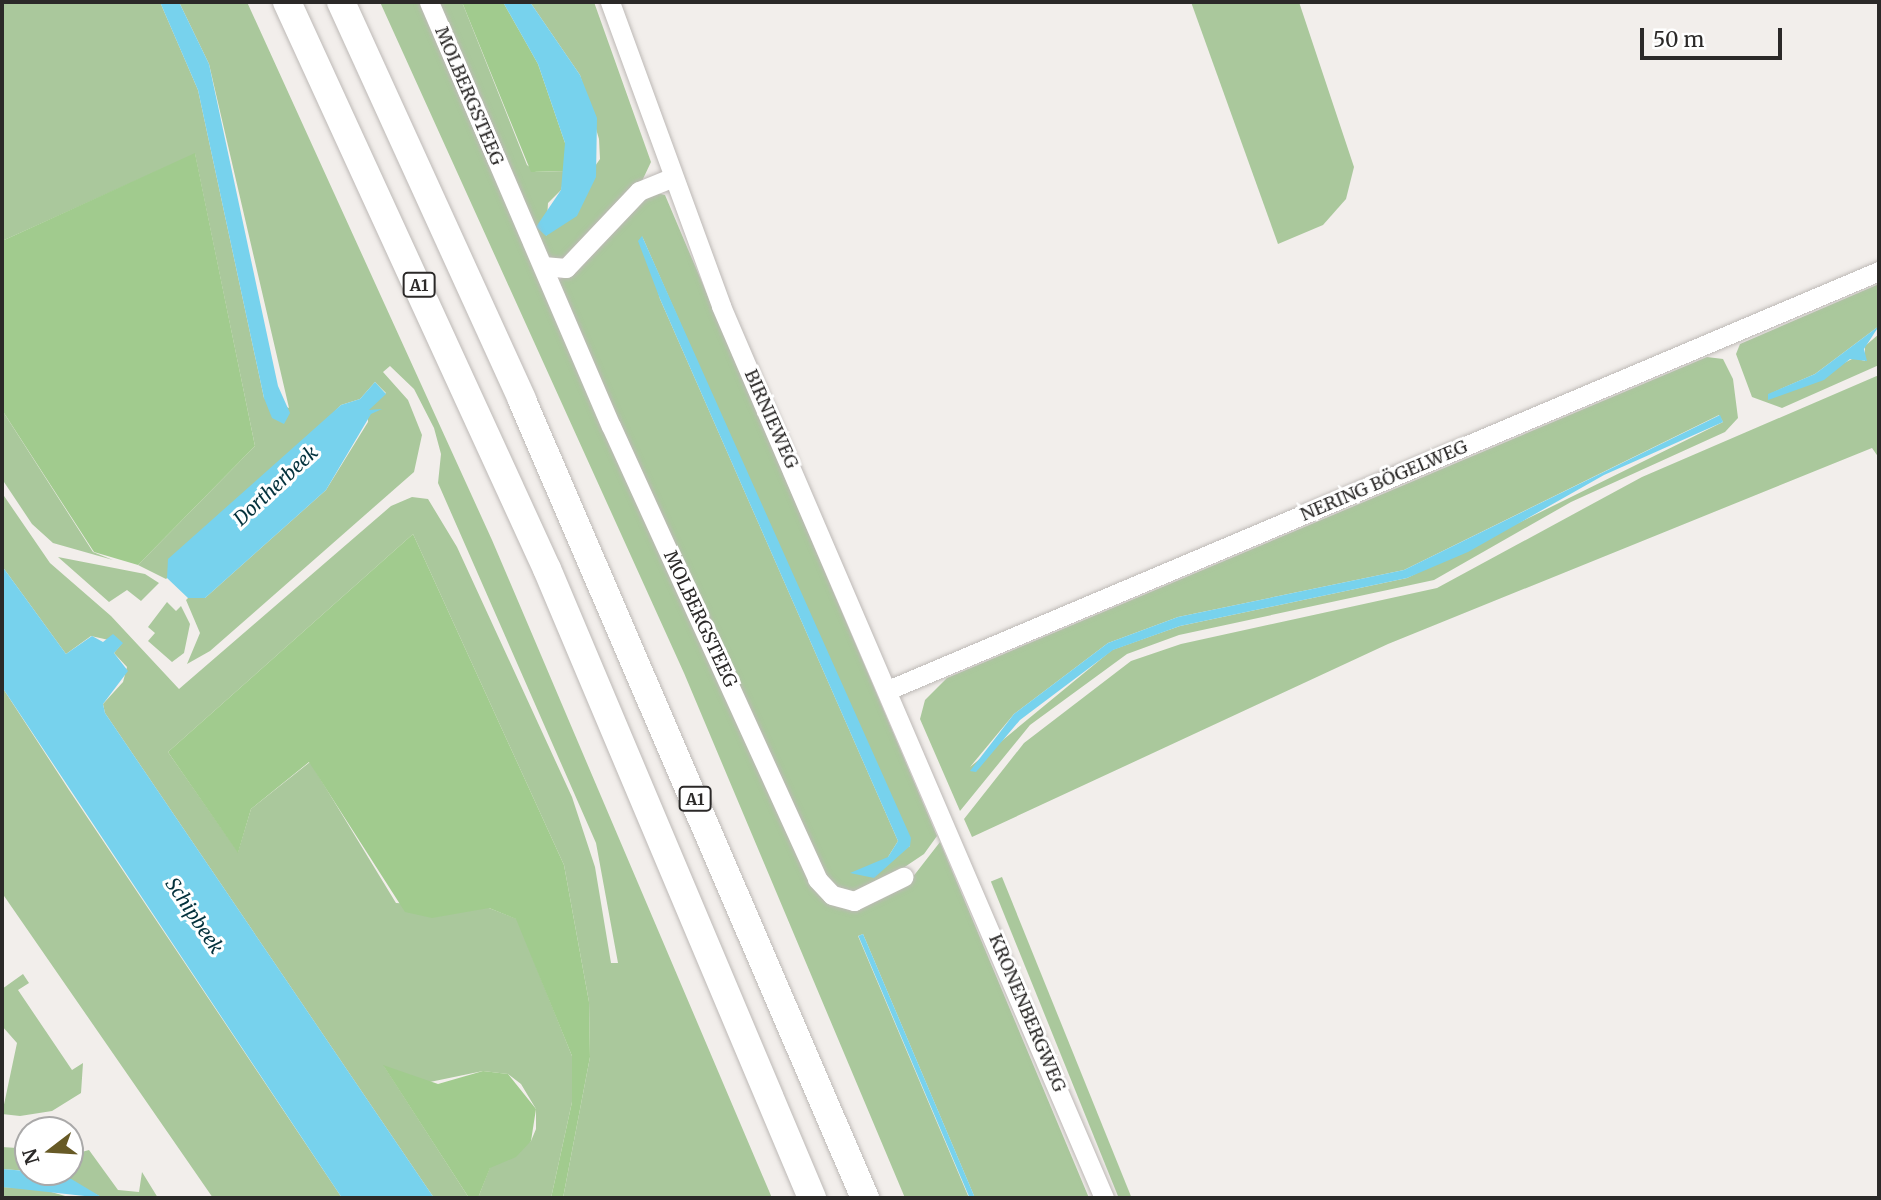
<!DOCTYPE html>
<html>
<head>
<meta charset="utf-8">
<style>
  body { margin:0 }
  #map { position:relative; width:1881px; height:1200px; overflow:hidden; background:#f2eeeb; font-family:Merriweather,serif }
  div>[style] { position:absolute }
  .green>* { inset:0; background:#aac89c; transform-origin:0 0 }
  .forest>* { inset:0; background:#a1cb8e }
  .water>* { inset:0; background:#77d2ed; transform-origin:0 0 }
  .roads { filter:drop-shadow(0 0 2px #bdb9b6) drop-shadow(0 0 2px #bdb9b6) }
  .minor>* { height:19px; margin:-9.5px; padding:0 9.5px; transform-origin:9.5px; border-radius:9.5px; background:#fff }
  .highway>* { height:28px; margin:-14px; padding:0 14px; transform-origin:14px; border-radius:14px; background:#fff }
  span { translate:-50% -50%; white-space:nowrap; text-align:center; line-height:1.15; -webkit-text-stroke:6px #fff; paint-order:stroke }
  .shield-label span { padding:2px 5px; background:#fff; border:2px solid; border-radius:5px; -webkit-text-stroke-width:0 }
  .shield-label { font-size:16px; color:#2b2928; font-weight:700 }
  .street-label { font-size:18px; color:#2b2928 }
  .water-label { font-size:19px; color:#03313c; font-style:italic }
  .frame { position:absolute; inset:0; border:4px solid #2b2928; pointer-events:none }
  .north { position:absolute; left:14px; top:1116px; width:70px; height:70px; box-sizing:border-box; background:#fff; border:2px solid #aaa9a9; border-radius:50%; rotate:253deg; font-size:19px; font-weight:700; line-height:28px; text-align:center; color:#2b2928 }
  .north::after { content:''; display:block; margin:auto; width:24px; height:32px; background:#675a26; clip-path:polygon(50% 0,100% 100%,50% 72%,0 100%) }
  .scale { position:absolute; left:1640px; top:28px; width:142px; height:32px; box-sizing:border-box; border:4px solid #2b2928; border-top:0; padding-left:9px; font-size:21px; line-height:24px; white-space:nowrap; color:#2b2928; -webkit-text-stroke:5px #fff; paint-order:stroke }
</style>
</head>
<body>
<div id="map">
  <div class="green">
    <i style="clip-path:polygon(2px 2px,160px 2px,198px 90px,264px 398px,289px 408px,209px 64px,179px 2px,247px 2px,492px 540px,772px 1198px,563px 1198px,590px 1057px,589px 1002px,564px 865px,413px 534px,168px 752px,238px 852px,251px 809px,310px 762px,396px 903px,489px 908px,517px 919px,572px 1056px,572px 1102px,551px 1198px,478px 1198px,490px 1167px,531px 1141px,536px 1129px,536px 1109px,521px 1084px,508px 1074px,483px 1071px,425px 1083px,384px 1066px,469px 1198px,434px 1198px,105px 713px,103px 704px,123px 682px,127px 667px,114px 653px,122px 643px,91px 636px,66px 654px,2px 566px,2px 493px,50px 563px,111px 616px,179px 689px,391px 506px,412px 497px,428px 499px,457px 547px,572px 797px,595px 867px,611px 963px,618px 963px,596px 843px,438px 483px,441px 454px,434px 428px,414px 389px,390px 366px,383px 372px,408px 400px,422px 435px,414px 472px,210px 651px,187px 664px,200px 633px,186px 600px,192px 594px,205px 598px,326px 490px,368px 422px,368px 409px,386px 393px,375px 382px,360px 399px,341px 405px,166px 579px,138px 565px,255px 446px,195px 154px,2px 241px)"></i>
    <i style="clip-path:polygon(380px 2px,420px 2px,828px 900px,912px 878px,940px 842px,1089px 1198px,975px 1198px,863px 934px,858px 936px,969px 1198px,905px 1198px,684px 673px)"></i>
    <i style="clip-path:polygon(437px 2px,462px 2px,527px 165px,536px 172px,566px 171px,561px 190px,548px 203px,546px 236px,600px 159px,599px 139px,580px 75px,530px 2px,594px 2px,651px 162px,642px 181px,565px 261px,550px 261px)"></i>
    <i style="clip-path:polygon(1191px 2px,1299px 2px,1354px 167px,1346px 199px,1323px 225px,1278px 244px)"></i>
    <i style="clip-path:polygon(evenodd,657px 193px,665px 195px,937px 836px,924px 854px,863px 895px,825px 883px,557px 281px,580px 266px,635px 203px,657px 193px,642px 236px,910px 846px,850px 876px,888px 857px,898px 841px,660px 299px,642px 236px)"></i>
    <i style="clip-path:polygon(1879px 284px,1879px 326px,1815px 374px,1769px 394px,1836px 367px,1854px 358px,1865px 361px,1865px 346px,1879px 334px,1879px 365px,1782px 408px,1752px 397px,1736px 354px,1740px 344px)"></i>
    <i style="clip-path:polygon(evenodd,1707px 357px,1723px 359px,1733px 379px,1738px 418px,1725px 432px,1571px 502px,1434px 580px,1179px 635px,1127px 654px,1030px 725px,960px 811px,920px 719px,925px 700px,947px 678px,1707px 357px,1719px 415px,1723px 422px,1407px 578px,1180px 626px,1112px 650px,970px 767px,1014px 714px,1108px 643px,1178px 617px,1404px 570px,1719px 415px)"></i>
    <i style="clip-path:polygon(1879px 375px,1879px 458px,1872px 448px,1388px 644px,972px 837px,964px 819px,1024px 743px,1131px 661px,1181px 644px,1437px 588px,1642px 477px)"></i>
    <i style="clip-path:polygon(2px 410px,93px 552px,113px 560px,53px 543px,32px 524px,2px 479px)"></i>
    <i style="clip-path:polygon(58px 557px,145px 574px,159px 583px,141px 601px,127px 590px,109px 602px)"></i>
    <i style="clip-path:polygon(167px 602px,176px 611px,181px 606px,190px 624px,184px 653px,172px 662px,148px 641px,155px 633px,148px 627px)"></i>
    <i style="clip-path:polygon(2px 687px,69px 790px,342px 1198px,213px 1198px,2px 893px)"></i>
    <i style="left:1002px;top:877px;width:347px;height:12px;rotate:68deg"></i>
    <i style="clip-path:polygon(23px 974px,29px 983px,18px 990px,72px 1070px,83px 1063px,81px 1093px,52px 1111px,20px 1116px,2px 1114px,17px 1043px,2px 1026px,2px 989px)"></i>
    <i style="clip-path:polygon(70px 1143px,78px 1153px,89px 1150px,118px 1190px,139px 1192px,142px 1172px,158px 1198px,103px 1198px,53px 1172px,70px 1172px)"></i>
    <i style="left:2px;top:1147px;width:26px;height:22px;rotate:4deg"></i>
    <i style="clip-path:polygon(2px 1187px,41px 1189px,72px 1198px,2px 1198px)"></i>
  </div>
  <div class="forest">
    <i style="clip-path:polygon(462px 2px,503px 2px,538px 64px,565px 143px,566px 171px,531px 172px)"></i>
    <i style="clip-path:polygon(195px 153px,255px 446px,138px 565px,94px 552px,2px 410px,2px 241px)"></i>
    <i style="clip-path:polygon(413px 534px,564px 865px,589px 1002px,590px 1057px,563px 1198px,551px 1198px,572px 1102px,572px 1056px,516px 919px,489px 908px,432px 918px,405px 912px,309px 762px,251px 809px,238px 853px,168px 752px)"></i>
    <i style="clip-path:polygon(383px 1065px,438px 1084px,483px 1071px,508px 1074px,536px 1109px,531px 1141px,516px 1157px,490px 1168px,478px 1198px,469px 1198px)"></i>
  </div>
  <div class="water">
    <i style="clip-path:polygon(160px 2px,179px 2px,209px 64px,278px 386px,290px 413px,284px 424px,272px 418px,264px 398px,198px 90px)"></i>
    <i style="clip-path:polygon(503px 2px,530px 2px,580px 75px,597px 118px,596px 177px,577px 216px,546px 236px,536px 227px,561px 190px,565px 143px,538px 64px)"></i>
    <i style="clip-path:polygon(642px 236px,911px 838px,910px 846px,874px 878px,850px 873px,888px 857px,898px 841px,660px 299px,638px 241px)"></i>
    <i style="clip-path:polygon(1879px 326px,1864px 349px,1867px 361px,1850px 359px,1824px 380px,1768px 400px,1768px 394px,1815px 374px)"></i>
    <i style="clip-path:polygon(375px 382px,386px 394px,369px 410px,382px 409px,371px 414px,326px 490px,205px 598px,188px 598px,167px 578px,168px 559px,341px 405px,360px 399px)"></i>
    <i style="clip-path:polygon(1720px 415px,1723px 422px,1604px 475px,1468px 552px,1407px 578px,1180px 626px,1113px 650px,1020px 720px,976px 772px,970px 771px,1014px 714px,1108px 643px,1178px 617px,1404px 570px)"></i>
    <i style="clip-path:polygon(2px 566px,66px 654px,92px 636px,103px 642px,113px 634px,123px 643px,114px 653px,128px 671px,103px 704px,105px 713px,434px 1198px,342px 1198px,324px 1171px,2px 687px)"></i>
    <i style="left:863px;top:934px;width:287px;height:5px;rotate:67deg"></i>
    <i style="clip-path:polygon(2px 1169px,63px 1174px,103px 1198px,2px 1187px)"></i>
  </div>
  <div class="roads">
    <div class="minor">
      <i style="left:429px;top:2px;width:461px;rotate:66.8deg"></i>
      <i style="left:611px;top:426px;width:498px;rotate:65.5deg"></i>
      <i style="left:817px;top:879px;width:22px;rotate:47deg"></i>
      <i style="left:832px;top:895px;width:23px;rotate:15deg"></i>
      <i style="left:854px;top:901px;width:55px;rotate:-26.1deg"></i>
      <i style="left:610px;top:2px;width:324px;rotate:69.9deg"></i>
      <i style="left:721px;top:306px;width:971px;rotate:66.76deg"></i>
      <i style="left:543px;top:266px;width:23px;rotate:5deg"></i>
      <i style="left:566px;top:268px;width:106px;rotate:-46.5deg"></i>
      <i style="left:639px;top:191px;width:37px;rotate:-22deg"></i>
      <i style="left:888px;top:690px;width:1076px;rotate:-22.92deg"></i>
    </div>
    <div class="highway">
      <i style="left:287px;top:2px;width:624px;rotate:65.37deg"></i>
      <i style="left:547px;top:569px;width:683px;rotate:67.15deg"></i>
      <i style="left:341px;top:2px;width:437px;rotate:65.5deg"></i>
      <i style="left:522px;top:400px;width:869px;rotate:66.74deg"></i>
    </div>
  </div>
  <div class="shield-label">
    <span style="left:419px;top:285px">A1</span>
    <span style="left:695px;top:799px">A1</span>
  </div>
  <div class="street-label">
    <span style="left:469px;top:96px;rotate:67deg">MOLBERGSTEEG</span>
    <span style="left:771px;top:419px;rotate:66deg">BIRNIEWEG</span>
    <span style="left:1384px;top:481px;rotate:-23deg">NERING BÖGELWEG</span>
    <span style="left:700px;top:619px;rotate:65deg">MOLBERGSTEEG</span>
    <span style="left:1027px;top:1013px;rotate:67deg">KRONENBERGWEG</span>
  </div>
  <div class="water-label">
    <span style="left:276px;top:486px;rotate:-43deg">Dortherbeek</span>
    <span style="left:194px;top:916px;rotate:56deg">Schipbeek</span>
  </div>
  <div class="frame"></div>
  <div class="north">N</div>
  <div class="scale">50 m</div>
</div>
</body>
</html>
